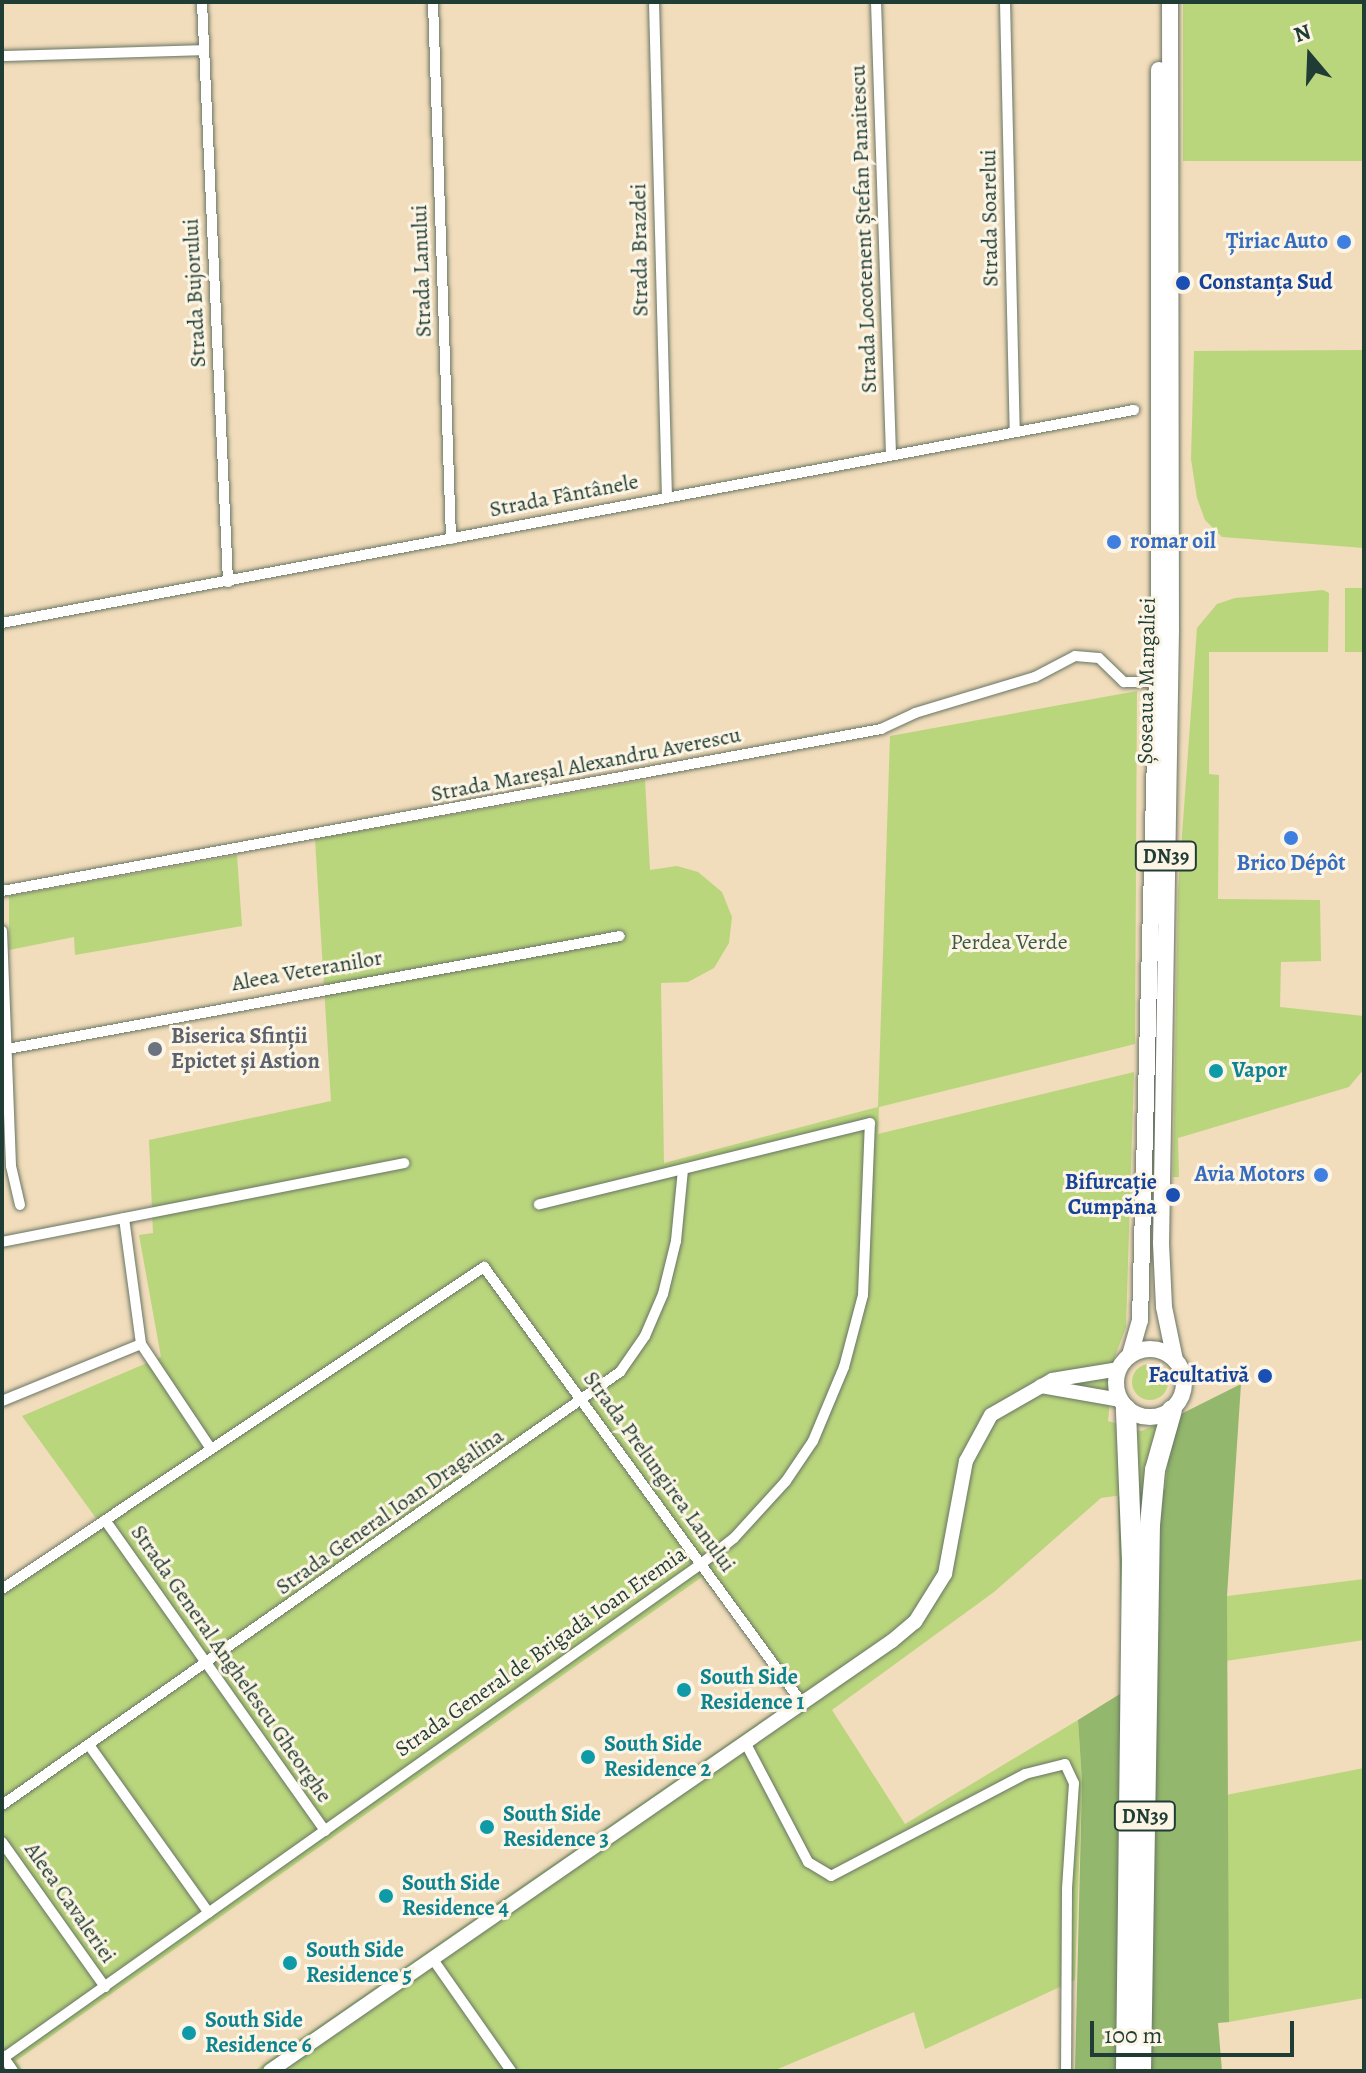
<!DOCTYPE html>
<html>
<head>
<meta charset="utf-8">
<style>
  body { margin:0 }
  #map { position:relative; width:1366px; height:2073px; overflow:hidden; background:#f1dcbb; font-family:Alegreya,serif }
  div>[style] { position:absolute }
  .green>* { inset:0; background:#bad67d; transform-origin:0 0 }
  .round { border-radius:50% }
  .forest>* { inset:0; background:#93b76c }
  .roads { filter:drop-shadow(0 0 2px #687563) drop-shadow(0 0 2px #687563) }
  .street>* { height:10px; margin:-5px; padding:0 5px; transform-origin:5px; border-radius:5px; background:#fff }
  .secondary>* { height:14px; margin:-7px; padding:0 7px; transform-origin:7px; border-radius:7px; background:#fff }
  .primary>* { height:16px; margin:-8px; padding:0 8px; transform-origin:8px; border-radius:8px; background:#fff }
  .primary>.ring { margin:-8px; padding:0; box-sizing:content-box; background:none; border:16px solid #fff; border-radius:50% }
  .highway>* { height:20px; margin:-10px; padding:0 10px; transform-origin:10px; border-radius:10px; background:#fff }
  .dots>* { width:22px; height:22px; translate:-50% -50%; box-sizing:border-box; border:4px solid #fcf5e5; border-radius:50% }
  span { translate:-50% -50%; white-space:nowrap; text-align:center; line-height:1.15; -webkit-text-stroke:6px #fcf5e5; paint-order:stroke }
  .shield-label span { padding:2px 6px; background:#fcf5e5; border:2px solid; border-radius:6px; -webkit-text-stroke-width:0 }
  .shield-label { font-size:20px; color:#1f3d34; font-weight:700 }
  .street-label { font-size:22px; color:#1f3d34 }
  .shop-label { font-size:22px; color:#366cbe; font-weight:700 }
  .right { translate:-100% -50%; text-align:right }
  .left { translate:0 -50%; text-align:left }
  .transit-label { font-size:22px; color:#164399; font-weight:700 }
  .park-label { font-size:22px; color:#3e5c43 }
  .worship-label { font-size:22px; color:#5b616d; font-weight:700 }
  .culture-label { font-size:22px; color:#0d838f; font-weight:700 }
  .frame { position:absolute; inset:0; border:4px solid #1f3d34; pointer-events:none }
  .north { position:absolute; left:1270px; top:16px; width:80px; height:80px; -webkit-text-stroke:6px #fcf5e5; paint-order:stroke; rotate:341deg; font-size:22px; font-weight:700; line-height:32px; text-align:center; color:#1f3d34 }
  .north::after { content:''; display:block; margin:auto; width:28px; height:36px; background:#1f3d34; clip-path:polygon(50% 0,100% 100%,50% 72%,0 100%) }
  .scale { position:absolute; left:1090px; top:2021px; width:204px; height:36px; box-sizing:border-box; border:4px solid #1f3d34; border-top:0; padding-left:10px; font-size:24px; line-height:28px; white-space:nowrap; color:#1f3d34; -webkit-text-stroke:6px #fcf5e5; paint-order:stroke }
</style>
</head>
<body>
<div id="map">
  <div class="green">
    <i style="left:1183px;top:2px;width:181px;height:159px"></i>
    <i style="clip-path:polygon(1364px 350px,1364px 548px,1222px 537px,1205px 520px,1197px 498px,1191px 459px,1194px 351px)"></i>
    <i style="left:1364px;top:588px;width:64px;height:19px;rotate:90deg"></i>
    <i style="clip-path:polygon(1323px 590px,1329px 593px,1328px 652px,1209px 652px,1209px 774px,1219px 775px,1218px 899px,1320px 900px,1321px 961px,1281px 962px,1280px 1007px,1364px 1016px,1364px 1069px,1349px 1087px,1178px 1138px,1179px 1177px,1173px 1177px,1178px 891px,1197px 628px,1217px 604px,1235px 598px)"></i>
    <i style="clip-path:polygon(1137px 691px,1135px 1044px,879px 1107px,878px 1134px,1134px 1072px,1126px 1327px,1114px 1359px,1108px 1421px,1141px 1431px,1173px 1418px,1165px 1489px,1101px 1498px,994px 1592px,832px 1710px,905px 1824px,1078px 1720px,1082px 1782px,1075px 1980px,925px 2049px,914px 2012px,773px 2071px,254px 2071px,797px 1696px,702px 1577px,16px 2061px,23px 2071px,2px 2071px,2px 1586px,98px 1521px,22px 1416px,161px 1357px,139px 1235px,153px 1233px,149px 1140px,331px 1101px,315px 839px,645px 780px,650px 870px,677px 866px,698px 872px,722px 892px,732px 917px,729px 943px,714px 968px,688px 982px,661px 983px,664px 1163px,878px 1107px,890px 736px)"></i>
    <i style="clip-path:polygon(237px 855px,242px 926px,75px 955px,74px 937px,9px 950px,9px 896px)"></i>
    <i class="round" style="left:1132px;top:1364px;width:36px;height:36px"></i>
    <i style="clip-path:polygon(1364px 1579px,1364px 1640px,1226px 1661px,1227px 1596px)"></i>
    <i style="clip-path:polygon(1364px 1768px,1364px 1998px,1229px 2022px,1226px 1795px)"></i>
  </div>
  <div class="forest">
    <i style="clip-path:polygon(1241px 1384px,1227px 1596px,1229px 2022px,1218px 2023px,1222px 2071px,1075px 2071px,1082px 1782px,1078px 1720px,1123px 1692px,1118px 1496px,1165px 1489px,1173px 1418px)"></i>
  </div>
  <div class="roads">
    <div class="street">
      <i style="left:202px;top:2px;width:581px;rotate:87.43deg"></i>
      <i style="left:433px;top:2px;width:537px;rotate:88.08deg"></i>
      <i style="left:654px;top:2px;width:494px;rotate:88.5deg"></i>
      <i style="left:876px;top:2px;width:453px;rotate:88.1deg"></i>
      <i style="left:1005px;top:2px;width:430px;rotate:88.7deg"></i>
      <i style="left:2px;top:56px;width:201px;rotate:-1.7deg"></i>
      <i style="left:2px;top:623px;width:1152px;rotate:-10.66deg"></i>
      <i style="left:2px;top:891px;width:894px;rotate:-10.44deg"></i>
      <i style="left:881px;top:729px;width:38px;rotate:-25deg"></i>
      <i style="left:915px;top:713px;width:125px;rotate:-16.7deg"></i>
      <i style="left:1035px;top:677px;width:45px;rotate:-27.7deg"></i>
      <i style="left:1075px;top:656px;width:24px;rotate:5deg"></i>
      <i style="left:1099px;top:658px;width:35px;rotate:44deg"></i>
      <i style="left:1124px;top:682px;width:33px"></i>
      <i style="left:2px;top:931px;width:235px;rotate:87.8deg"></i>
      <i style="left:11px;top:1166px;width:40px;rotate:77deg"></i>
      <i style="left:2px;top:1050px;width:628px;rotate:-10.45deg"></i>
      <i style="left:124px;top:1218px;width:127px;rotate:82.3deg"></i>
      <i style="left:141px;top:1344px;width:126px;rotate:56.3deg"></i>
      <i style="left:2px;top:1242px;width:410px;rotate:-11.1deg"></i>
      <i style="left:2px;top:1401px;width:150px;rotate:-22.3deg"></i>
      <i style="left:105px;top:1520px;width:381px;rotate:54.7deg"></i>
      <i style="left:2px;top:1589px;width:580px;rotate:-33.74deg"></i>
      <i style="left:484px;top:1267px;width:540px;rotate:53.89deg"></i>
      <i style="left:745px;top:1742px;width:136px;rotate:62.3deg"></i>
      <i style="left:808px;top:1862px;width:27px;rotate:31deg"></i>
      <i style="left:831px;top:1876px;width:219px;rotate:-27.7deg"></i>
      <i style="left:1025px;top:1774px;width:41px;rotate:-14deg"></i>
      <i style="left:1065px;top:1764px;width:21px;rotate:65deg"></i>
      <i style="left:1074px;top:1783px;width:106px;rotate:93.8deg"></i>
      <i style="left:1067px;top:1889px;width:182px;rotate:90.3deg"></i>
      <i style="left:89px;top:1745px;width:206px;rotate:54.5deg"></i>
      <i style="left:2px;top:1805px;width:755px;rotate:-35.02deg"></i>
      <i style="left:620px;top:1372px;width:44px;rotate:-55.2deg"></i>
      <i style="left:645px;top:1336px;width:46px;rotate:-66.8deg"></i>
      <i style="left:663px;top:1294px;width:55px;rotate:-76.2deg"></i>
      <i style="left:676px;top:1241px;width:71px;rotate:-84.4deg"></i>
      <i style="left:2px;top:1842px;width:178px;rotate:54.6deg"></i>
      <i style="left:432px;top:1958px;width:138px;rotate:55deg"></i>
      <i style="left:2px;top:2055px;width:19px;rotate:55deg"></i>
      <i style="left:2px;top:2059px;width:857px;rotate:-35.3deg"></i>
      <i style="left:701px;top:1564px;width:42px;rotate:-38.2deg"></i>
      <i style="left:734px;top:1538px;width:77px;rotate:-47.6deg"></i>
      <i style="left:786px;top:1481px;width:48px;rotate:-56deg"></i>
      <i style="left:813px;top:1441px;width:80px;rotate:-67.3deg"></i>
      <i style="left:844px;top:1367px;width:74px;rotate:-75.2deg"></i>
      <i style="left:863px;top:1295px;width:172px;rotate:-87.7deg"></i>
      <i style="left:870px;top:1123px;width:341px;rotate:166.2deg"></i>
    </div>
    <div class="secondary">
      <i style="left:1041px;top:1386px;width:80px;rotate:10deg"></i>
      <i style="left:270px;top:2071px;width:756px;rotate:-34.66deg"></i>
      <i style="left:892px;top:1641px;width:30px;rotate:-40deg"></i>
      <i style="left:915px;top:1622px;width:57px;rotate:-58deg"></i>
      <i style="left:945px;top:1574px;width:115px;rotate:-79.5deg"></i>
      <i style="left:966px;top:1461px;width:52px;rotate:-61.5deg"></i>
      <i style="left:991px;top:1415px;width:70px;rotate:-29.8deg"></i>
      <i style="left:1052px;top:1380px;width:68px;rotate:-9.3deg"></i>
    </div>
    <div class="primary">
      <i style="left:1170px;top:2px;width:628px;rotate:89.91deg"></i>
      <i style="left:1171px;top:630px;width:613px;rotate:90.93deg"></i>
      <i style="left:1161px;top:1243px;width:64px;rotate:87.3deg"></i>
      <i style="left:1164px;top:1307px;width:54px;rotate:78.3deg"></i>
      <i class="ring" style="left:1116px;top:1349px;width:52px;height:52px"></i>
      <i style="left:1130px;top:1355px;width:36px;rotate:-74deg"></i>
      <i style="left:1140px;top:1320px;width:715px;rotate:-88.48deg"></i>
      <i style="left:1159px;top:605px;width:535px;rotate:-90deg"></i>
    </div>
    <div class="highway">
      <i style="left:1126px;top:2071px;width:510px;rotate:-89.33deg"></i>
      <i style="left:1132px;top:1561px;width:152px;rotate:-92.3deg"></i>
      <i style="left:1141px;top:2071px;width:546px;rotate:-89.06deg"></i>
      <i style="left:1150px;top:1525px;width:55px;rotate:-84.8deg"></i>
      <i style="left:1155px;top:1470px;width:62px;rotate:-74.2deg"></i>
    </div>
  </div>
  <div class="dots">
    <i style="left:1344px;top:242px;background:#3f7fe0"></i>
    <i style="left:1183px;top:283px;background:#1a4fb4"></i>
    <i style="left:1114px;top:542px;background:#3f7fe0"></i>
    <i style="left:1291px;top:838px;background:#3f7fe0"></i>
    <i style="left:155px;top:1049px;background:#6b7280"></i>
    <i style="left:1216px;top:1071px;background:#0f9aa8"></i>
    <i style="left:1321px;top:1175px;background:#3f7fe0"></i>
    <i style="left:1173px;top:1195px;background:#1a4fb4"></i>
    <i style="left:1265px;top:1376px;background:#1a4fb4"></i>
    <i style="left:684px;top:1690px;background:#0f9aa8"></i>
    <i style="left:588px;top:1757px;background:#0f9aa8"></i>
    <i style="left:487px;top:1827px;background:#0f9aa8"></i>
    <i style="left:386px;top:1896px;background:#0f9aa8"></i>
    <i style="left:290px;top:1963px;background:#0f9aa8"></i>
    <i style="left:189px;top:2033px;background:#0f9aa8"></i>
  </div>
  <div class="shield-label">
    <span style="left:1166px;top:856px">DN39</span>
    <span style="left:1145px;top:1816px">DN39</span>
  </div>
  <div class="street-label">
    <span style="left:990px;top:218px;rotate:-91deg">Strada Soarelui</span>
    <span style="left:864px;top:229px;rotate:-92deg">Strada Locotenent Ștefan Panaitescu</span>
    <span style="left:640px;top:250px;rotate:-91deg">Strada Brazdei</span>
    <span style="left:422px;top:271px;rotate:-92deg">Strada Lanului</span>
    <span style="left:195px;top:293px;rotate:-93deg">Strada Bujorului</span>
    <span style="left:564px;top:496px;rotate:-11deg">Strada Fântânele</span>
    <span style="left:1147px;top:681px;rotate:-89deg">Șoseaua Mangaliei</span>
    <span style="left:586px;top:765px;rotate:-11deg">Strada Mareșal Alexandru Averescu</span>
    <span style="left:307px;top:971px;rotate:-10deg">Aleea Veteranilor</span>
    <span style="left:659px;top:1472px;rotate:54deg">Strada Prelungirea Lanului</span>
    <span style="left:390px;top:1512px;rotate:-35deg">Strada General Ioan Dragalina</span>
    <span style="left:541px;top:1652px;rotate:-35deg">Strada General de Brigadă Ioan Eremia</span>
    <span style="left:231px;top:1664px;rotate:55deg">Strada General Anghelescu Gheorghe</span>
    <span style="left:70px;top:1903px;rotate:55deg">Aleea Cavaleriei</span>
  </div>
  <div class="shop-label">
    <span class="right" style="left:1328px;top:242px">Țiriac Auto</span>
    <span class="left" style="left:1130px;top:542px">romar oil</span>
    <span style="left:1291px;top:864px">Brico Dépôt</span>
    <span class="right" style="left:1305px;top:1175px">Avia Motors</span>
  </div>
  <div class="transit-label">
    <span class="left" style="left:1199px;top:283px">Constanța Sud</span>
    <span class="right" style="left:1157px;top:1195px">Bifurcație<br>Cumpăna</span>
    <span class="right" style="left:1249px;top:1376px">Facultativă</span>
  </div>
  <div class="park-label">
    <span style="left:1009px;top:943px">Perdea Verde</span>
  </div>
  <div class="worship-label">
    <span class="left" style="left:171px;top:1049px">Biserica Sfinții<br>Epictet și Astion</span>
  </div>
  <div class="culture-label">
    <span class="left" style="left:1232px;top:1071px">Vapor</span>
    <span class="left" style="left:700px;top:1690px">South Side<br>Residence 1</span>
    <span class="left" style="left:604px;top:1757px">South Side<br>Residence 2</span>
    <span class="left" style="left:503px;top:1827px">South Side<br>Residence 3</span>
    <span class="left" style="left:402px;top:1896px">South Side<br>Residence 4</span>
    <span class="left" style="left:306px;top:1963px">South Side<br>Residence 5</span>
    <span class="left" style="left:205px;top:2033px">South Side<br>Residence 6</span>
  </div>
  <div class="frame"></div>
  <div class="north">N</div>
  <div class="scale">100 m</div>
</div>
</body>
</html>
